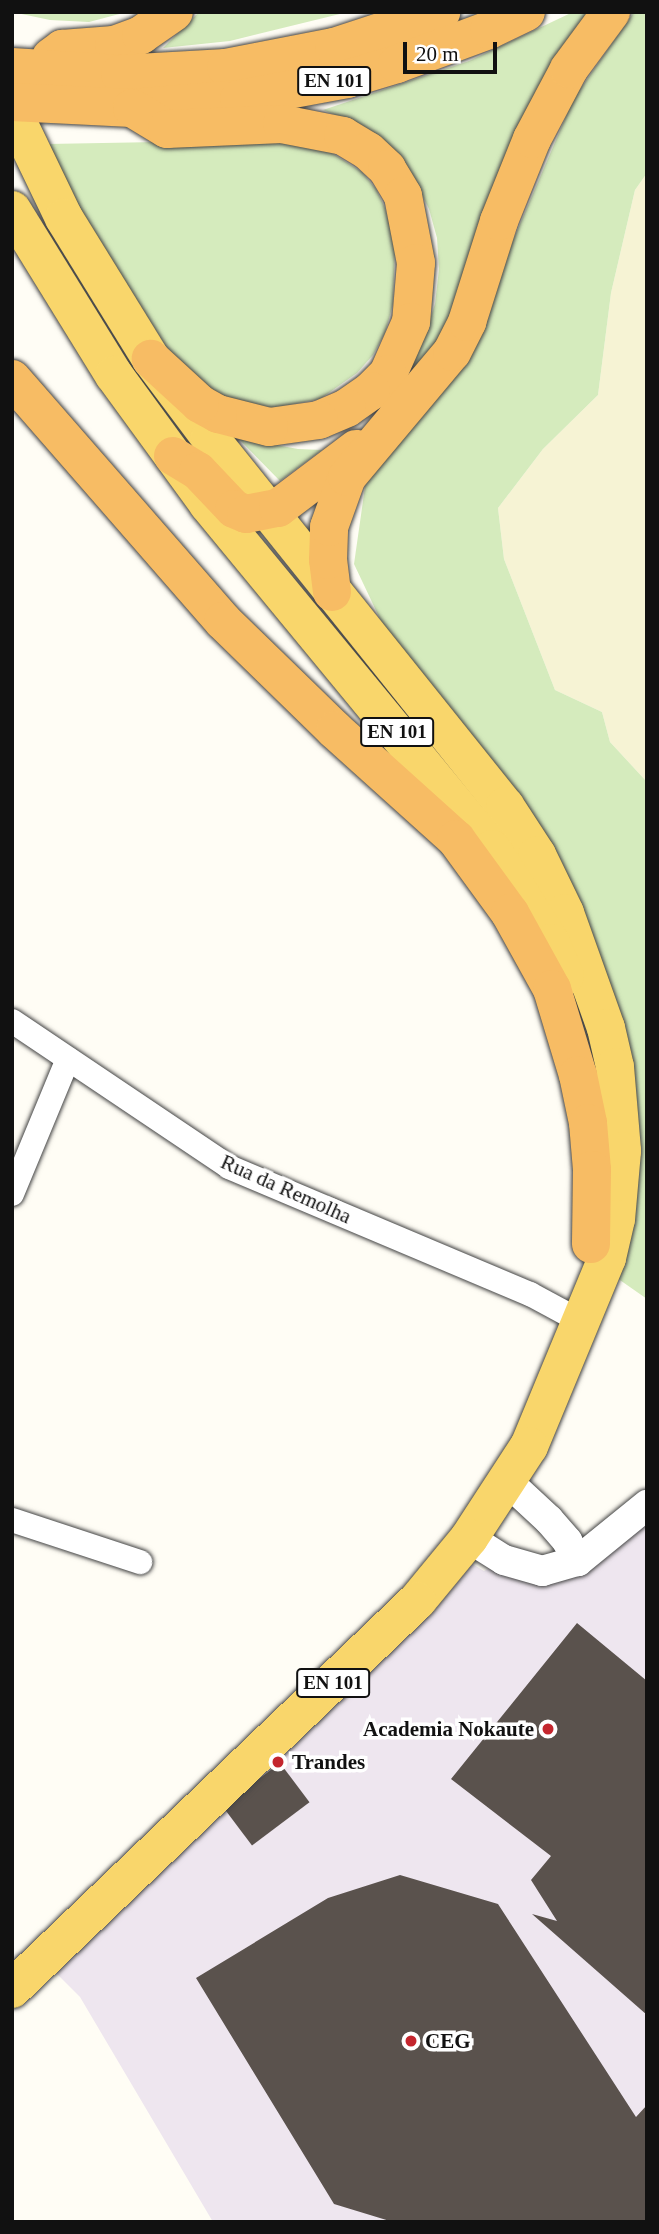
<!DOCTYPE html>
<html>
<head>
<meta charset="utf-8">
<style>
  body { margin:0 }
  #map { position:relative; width:659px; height:2234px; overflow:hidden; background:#fffdf5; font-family:Georgia,serif }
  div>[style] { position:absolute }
  .industrial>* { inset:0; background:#eee6ef }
  .farmland>* { inset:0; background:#f6f3d4 }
  .green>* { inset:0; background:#d5ebbd }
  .building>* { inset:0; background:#5a524d; transform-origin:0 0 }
  .roads { filter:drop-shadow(0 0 2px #444) drop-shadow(0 0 2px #444) }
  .minor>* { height:24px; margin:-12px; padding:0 12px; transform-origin:12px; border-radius:12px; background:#fff }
  .tertiary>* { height:30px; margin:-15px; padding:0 15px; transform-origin:15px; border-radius:15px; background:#fff }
  .primary>* { height:38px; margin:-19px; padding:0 19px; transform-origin:19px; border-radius:19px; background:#f9d66b }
  .trunk>* { height:38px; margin:-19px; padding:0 19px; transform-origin:19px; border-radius:19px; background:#f7bc64 }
  .dots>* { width:19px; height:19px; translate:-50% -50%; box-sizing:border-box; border:4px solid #fff; border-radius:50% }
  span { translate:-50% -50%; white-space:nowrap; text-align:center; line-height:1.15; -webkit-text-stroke:7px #fff; paint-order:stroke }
  .shield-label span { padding:2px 5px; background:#fff; border:2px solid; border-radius:5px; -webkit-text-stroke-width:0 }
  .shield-label { font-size:19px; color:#111; font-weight:700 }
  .street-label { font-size:21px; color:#111 }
  .poi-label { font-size:21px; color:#111; font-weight:700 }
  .right { translate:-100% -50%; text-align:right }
  .left { translate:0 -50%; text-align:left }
  .frame { position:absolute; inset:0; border:14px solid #111; pointer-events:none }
  .scale { position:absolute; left:403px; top:42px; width:94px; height:32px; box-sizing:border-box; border:4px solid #111; border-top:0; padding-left:9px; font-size:21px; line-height:24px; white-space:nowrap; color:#111; -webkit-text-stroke:5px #fff; paint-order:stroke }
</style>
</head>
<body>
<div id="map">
  <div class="industrial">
    <i style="clip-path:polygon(647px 1506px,647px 2222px,213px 2222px,80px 1997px,45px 1962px,461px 1557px,484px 1571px,503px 1560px,542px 1571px)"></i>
  </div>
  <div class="farmland">
    <i style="clip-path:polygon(647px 173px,647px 782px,610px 742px,602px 712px,555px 690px,504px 559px,498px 508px,543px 449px,598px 395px,611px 293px,635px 190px)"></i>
  </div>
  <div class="green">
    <i style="clip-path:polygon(12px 12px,127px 12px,89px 22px,50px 20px)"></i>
    <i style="clip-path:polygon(199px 12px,348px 12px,230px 41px,163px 48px)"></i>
    <i style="clip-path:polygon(573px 12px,593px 12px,446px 332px,396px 389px,423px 340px,435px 304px,439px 269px,437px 238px,429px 209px,415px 181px,348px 120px,323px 110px,469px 61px)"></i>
    <i style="clip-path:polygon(634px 12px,647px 12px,647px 173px,635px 190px,611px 293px,598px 395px,543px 449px,498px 508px,504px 559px,555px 690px,602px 712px,610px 742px,647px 782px,647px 1299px,617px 1278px,626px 1033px,389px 638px,354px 564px,366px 480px,514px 238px,574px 98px)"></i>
    <i style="clip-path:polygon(267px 140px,327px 150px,362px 172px,376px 189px,385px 208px,395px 246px,393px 304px,385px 333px,373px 355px,357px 373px,320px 399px,268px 409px,229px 406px,177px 364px,76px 203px,47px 144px)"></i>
    <i style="clip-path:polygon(238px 438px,298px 449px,322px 450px,280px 481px)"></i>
  </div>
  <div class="building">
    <i style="clip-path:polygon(577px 1623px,647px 1681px,647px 2015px,532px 1914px,557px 1921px,531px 1880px,551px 1856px,451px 1779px)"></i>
    <i style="left:280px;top:1763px;width:49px;height:72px;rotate:53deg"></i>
    <i style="clip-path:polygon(400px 1875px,498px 1904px,636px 2117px,647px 2105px,647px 2222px,393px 2222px,334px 2204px,196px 1978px,328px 1898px)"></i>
  </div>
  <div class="roads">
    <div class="minor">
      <i style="left:12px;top:1021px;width:262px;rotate:33.9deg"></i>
      <i style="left:229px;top:1167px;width:327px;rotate:22.9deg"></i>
      <i style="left:530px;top:1294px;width:57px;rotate:28.4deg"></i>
      <i style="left:12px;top:1194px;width:146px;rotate:-67.5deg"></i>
      <i style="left:12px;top:1520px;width:135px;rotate:18.2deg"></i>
    </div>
    <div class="tertiary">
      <i style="left:507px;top:1481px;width:57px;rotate:42.9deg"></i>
      <i style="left:549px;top:1520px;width:28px;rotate:49deg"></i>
      <i style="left:567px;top:1541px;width:23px;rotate:61deg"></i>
      <i style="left:469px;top:1538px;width:41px;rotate:32.2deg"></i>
      <i style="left:504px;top:1560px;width:40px;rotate:16deg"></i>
      <i style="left:542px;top:1571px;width:37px;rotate:-16deg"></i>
      <i style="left:578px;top:1561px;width:89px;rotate:-39.1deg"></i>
    </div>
    <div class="primary">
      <i style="left:12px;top:110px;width:120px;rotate:64.3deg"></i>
      <i style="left:64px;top:218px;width:166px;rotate:58.3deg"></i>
      <i style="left:151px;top:359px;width:99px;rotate:53.2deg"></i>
      <i style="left:210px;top:438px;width:472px;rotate:51.3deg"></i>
      <i style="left:505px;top:806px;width:59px;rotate:56.9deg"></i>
      <i style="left:537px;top:855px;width:64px;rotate:64.2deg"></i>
      <i style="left:565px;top:913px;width:122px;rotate:70.4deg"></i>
      <i style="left:606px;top:1028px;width:40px;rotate:77deg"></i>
      <i style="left:615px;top:1067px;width:84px;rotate:85.2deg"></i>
      <i style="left:622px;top:1151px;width:68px;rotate:95deg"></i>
      <i style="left:616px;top:1219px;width:40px;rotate:103deg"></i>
      <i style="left:607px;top:1258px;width:204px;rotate:112.5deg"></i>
      <i style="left:529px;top:1446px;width:110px;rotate:123.1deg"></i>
      <i style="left:469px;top:1538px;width:82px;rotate:129.5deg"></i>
      <i style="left:417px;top:1601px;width:561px;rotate:136.23deg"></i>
      <i style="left:12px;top:210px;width:194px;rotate:58.3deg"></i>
      <i style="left:114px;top:375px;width:160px;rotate:53.9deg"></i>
      <i style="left:208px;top:504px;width:447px;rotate:50.5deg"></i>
      <i style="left:492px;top:849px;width:111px;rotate:57.9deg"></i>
      <i style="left:551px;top:943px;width:36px;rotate:67deg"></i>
    </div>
    <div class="trunk">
      <i style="left:51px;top:57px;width:14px;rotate:-36deg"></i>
      <i style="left:62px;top:49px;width:52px;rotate:-4.4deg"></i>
      <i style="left:114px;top:45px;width:29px;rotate:-20deg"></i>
      <i style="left:141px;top:35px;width:40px;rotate:-34.9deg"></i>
      <i style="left:12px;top:67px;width:108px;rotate:3.7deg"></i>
      <i style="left:120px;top:74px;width:106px;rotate:-3.2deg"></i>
      <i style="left:226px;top:68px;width:110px;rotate:-11deg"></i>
      <i style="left:334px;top:47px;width:113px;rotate:-18.1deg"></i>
      <i style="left:12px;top:102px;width:120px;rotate:2.9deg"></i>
      <i style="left:132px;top:108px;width:107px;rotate:-4.8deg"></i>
      <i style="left:239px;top:99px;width:110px;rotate:-10.5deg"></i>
      <i style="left:347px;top:79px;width:52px;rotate:-16.7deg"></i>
      <i style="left:397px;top:64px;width:98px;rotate:-20.3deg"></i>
      <i style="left:489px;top:30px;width:41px;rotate:-25.9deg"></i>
      <i style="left:132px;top:108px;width:41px;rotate:31deg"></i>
      <i style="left:167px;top:129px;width:115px;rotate:-2.5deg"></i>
      <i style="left:282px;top:124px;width:62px;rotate:11.1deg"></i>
      <i style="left:343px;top:136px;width:29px;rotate:31deg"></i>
      <i style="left:368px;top:151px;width:26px;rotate:43deg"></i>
      <i style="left:387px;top:169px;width:31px;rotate:59deg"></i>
      <i style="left:403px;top:196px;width:68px;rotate:79deg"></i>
      <i style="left:416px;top:263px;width:59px;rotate:94.8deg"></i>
      <i style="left:411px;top:322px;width:57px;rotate:113.9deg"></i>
      <i style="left:388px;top:374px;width:24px;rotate:135deg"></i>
      <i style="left:371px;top:391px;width:29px;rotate:145deg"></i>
      <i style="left:347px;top:408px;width:30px;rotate:157deg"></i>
      <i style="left:319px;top:420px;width:50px;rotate:172deg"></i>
      <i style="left:269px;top:427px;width:53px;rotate:-165.7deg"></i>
      <i style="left:218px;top:414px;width:21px;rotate:-151deg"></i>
      <i style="left:200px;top:404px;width:67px;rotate:-137.4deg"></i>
      <i style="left:12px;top:379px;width:321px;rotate:48.9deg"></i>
      <i style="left:223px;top:621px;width:156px;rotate:44.2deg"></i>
      <i style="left:335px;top:730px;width:163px;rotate:42deg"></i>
      <i style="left:456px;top:839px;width:92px;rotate:53.9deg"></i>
      <i style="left:510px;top:913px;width:87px;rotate:61.1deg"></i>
      <i style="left:552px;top:989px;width:90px;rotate:73.2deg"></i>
      <i style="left:578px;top:1075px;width:49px;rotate:78.2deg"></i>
      <i style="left:588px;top:1123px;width:47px;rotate:85.1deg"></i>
      <i style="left:592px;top:1170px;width:74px;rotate:90.8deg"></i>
      <i style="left:173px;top:456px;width:29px;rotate:31deg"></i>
      <i style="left:198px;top:471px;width:52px;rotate:46.5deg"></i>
      <i style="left:234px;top:509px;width:13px;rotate:23deg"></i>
      <i style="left:246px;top:514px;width:33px;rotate:-11deg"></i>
      <i style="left:278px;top:508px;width:98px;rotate:-37.1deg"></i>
      <i style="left:332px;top:592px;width:32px;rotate:-97deg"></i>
      <i style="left:328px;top:560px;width:33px;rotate:-88deg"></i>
      <i style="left:329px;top:527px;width:53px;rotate:-70.2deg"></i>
      <i style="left:347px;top:477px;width:163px;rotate:-50deg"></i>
      <i style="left:452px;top:352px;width:34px;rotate:-63deg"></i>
      <i style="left:467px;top:322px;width:106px;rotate:-72.4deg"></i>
      <i style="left:499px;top:221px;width:88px;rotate:-68.1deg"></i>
      <i style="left:532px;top:139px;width:79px;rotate:-62.1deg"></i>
      <i style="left:569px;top:69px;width:71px;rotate:-53.6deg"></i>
    </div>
  </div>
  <div class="dots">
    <i style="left:548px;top:1729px;background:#c4262e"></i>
    <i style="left:278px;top:1762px;background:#c4262e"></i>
    <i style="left:411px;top:2041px;background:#c4262e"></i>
  </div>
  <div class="shield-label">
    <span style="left:334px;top:81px">EN 101</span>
    <span style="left:397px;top:732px">EN 101</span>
    <span style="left:333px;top:1683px">EN 101</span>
  </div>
  <div class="street-label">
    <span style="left:286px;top:1189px;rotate:24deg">Rua da Remolha</span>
  </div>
  <div class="poi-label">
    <span class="right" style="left:534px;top:1729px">Academia Nokaute</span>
    <span class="left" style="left:292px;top:1762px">Trandes</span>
    <span class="left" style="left:425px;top:2041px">CEG</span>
  </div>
  <div class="frame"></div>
  <div class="scale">20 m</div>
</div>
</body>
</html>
